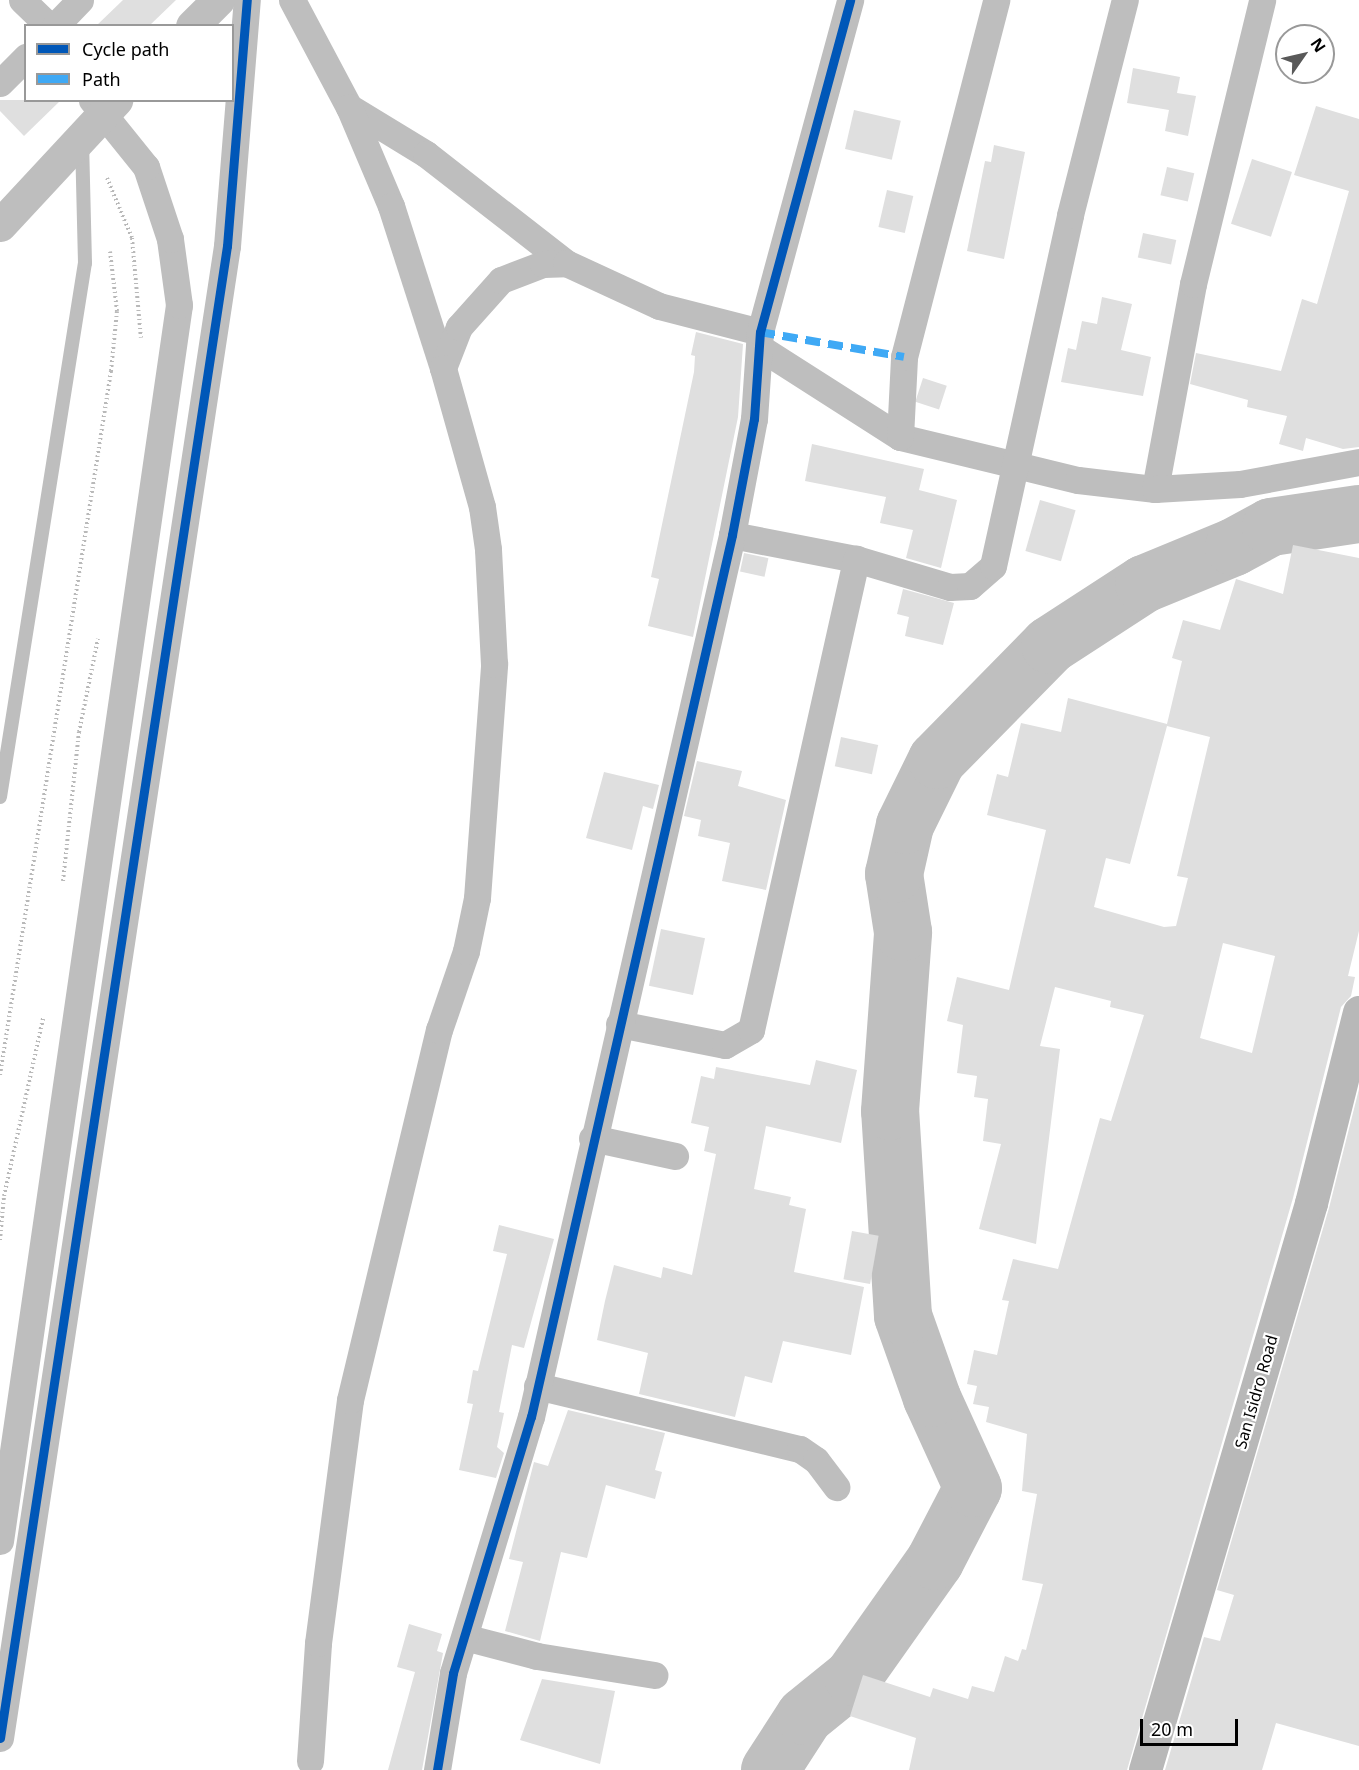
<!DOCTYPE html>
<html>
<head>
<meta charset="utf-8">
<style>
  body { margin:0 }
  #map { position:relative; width:1359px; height:1770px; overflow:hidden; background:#fff; font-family:"Noto Sans",sans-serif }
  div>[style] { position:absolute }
  .river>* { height:58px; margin:-29px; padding:0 29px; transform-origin:29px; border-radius:29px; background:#bfbfbf }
  .building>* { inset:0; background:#dfdfdf; transform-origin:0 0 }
  .path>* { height:4px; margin-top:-2px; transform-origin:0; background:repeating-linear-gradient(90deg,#b9b9b9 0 1.5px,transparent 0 4.5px) }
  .service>* { height:14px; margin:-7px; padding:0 7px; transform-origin:7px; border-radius:7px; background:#bebebe }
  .minor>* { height:27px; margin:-13.5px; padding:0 13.5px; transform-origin:13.5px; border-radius:13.5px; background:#bebebe }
  .tertiary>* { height:33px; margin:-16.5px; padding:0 16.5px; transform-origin:16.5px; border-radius:16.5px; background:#bebebe }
  .secondary>* { height:33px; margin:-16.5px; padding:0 16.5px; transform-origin:16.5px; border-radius:16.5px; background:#b8b8b8 }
  .quiet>* { height:8px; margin-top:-4px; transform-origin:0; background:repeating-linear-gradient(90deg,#3fa9f5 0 15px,transparent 0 23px) }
  .cycleway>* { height:9px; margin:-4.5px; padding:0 4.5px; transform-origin:4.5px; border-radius:4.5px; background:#0057b8 }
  span { translate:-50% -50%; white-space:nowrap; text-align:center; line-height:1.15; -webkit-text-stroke:4.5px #fff; paint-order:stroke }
  .street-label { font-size:16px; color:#000 }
  .legend { position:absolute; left:24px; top:24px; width:210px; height:78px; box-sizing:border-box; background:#fff; border:2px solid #999; margin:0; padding:8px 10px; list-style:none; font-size:18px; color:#000 }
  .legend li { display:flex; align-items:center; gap:12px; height:30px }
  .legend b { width:30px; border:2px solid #999 }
  .north { position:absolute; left:1275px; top:24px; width:60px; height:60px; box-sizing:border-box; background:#fff; border:2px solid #999; border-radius:50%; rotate:56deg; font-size:16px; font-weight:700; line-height:24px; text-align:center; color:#000 }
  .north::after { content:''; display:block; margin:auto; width:21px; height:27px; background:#595959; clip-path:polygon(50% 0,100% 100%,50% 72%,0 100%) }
  .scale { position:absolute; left:1140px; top:1719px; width:98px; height:27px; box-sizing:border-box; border:3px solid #000; border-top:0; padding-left:8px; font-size:18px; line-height:21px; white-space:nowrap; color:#000; -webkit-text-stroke:4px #fff; paint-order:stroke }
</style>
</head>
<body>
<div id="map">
  <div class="river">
    <i style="left:770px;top:1770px;width:64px;rotate:-57.1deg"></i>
    <i style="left:805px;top:1716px;width:62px;rotate:-39.1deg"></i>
    <i style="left:853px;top:1677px;width:142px;rotate:-54.7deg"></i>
    <i style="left:935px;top:1561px;width:82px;rotate:-62.5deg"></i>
    <i style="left:973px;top:1488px;width:99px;rotate:-114.5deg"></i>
    <i style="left:932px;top:1398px;width:87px;rotate:-109.5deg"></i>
    <i style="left:903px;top:1316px;width:205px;rotate:-93.6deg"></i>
    <i style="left:890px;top:1111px;width:179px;rotate:-85.8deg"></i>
    <i style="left:903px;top:932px;width:59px;rotate:-98.8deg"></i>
    <i style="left:894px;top:874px;width:50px;rotate:-77.3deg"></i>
    <i style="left:905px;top:825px;width:72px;rotate:-63.8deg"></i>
    <i style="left:937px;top:760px;width:161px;rotate:-45.5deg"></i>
    <i style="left:1050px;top:645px;width:112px;rotate:-33deg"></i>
    <i style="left:1144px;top:584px;width:97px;rotate:-22.3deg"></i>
    <i style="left:1234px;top:547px;width:42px;rotate:-28.4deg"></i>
    <i style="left:1271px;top:527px;width:89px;rotate:-8.4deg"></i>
  </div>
  <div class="building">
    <i style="clip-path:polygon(123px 0,176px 0,149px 26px,96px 26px)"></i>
    <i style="clip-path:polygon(1133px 68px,1180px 77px,1177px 93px,1196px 96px,1188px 136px,1165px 131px,1169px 110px,1127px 103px)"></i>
    <i style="clip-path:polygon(0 100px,61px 100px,24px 136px,0 111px)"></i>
    <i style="clip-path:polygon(1316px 106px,1359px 119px,1359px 447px,1343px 449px,1306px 438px,1303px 451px,1279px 444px,1287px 416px,1247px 407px,1248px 400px,1190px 384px,1196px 353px,1281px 371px,1302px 299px,1317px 304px,1349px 191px,1294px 175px)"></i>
    <i style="left:854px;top:110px;width:48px;height:40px;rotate:13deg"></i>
    <i style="clip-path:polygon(994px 145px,1025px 152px,1004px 259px,967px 251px,985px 161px,991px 162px)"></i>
    <i style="left:1252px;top:159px;width:42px;height:68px;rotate:18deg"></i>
    <i style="left:1167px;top:167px;width:28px;height:29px;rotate:13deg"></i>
    <i style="left:887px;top:190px;width:27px;height:38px;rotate:13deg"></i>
    <i style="left:1143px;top:233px;width:34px;height:25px;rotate:12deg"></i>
    <i style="clip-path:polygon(1102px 297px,1132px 304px,1121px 350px,1151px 357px,1143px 396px,1061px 382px,1068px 348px,1076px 350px,1082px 321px,1097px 324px)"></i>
    <i style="clip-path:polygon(696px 332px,743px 344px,738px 417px,693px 637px,648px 626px,659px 579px,651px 577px,694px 372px,695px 356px,691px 355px)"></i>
    <i style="left:923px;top:378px;width:25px;height:25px;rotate:18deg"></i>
    <i style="clip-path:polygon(812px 444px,924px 469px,919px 490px,957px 500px,941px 568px,906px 558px,913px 530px,880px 523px,886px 497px,805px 481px)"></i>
    <i style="left:1040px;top:500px;width:37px;height:53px;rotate:16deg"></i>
    <i style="clip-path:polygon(evenodd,1293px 545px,1359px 558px,1359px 931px,1348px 976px,1355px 977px,1351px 996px,1341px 1007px,1293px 1198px,1127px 1770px,909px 1770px,916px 1738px,850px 1716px,863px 1675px,930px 1697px,933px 1688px,968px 1699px,972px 1686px,994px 1692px,1005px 1656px,1018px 1661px,1022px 1649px,1026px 1650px,1043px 1584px,1022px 1580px,1037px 1494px,1022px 1491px,1027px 1434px,986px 1422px,989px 1407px,973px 1404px,977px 1386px,967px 1384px,974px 1350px,997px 1355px,1009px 1301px,1002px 1300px,1013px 1259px,1058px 1269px,1100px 1118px,1111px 1121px,1144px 1015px,1110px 1007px,1111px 1001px,1055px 987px,1040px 1046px,1060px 1049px,1036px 1244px,979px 1229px,1001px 1144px,983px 1141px,988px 1099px,974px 1097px,977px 1076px,957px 1073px,963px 1025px,947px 1021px,957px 977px,1009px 990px,1046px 830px,987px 815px,997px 774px,1008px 777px,1021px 723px,1061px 732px,1068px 698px,1167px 724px,1182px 661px,1172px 658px,1183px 620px,1220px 630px,1236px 579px,1283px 594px,1293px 545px,1167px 726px,1210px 737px,1177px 876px,1188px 878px,1176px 926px,1164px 927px,1094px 907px,1106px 858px,1130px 864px,1167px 726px,1293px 545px,1223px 943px,1275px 956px,1252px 1053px,1200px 1038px,1223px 943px)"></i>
    <i style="left:744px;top:553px;width:25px;height:19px;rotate:12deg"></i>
    <i style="clip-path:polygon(903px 589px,954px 603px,943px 645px,905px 636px,909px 617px,897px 614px)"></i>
    <i style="left:841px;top:737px;width:38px;height:30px;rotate:12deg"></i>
    <i style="clip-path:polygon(697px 761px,742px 771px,738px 786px,786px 800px,766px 890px,722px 881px,730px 843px,698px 836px,701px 820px,684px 816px)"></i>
    <i style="clip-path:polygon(604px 772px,659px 785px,653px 809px,643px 806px,632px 850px,586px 838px)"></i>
    <i style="left:661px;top:929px;width:45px;height:58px;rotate:12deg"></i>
    <i style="clip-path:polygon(816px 1060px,857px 1070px,841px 1143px,766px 1126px,754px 1189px,791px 1197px,789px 1205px,806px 1209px,794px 1272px,864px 1287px,851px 1355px,783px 1341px,772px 1383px,745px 1376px,735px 1417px,639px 1394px,648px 1353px,597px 1340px,605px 1301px,614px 1265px,661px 1278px,663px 1267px,692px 1275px,716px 1154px,704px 1151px,709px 1127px,691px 1123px,701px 1076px,714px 1079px,716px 1067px,810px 1085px)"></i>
    <i style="clip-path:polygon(1359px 1089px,1359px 1746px,1276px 1723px,1262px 1770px,1165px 1770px,1204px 1637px,1220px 1641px,1234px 1595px,1217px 1590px,1329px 1208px)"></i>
    <i style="clip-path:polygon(499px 1225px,554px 1239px,524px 1348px,512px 1345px,499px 1412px,504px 1413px,497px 1447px,504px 1453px,496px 1478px,459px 1470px,473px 1404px,467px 1403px,473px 1370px,478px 1371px,507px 1254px,493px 1251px)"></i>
    <i style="left:852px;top:1231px;width:27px;height:49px;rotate:10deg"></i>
    <i style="clip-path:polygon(568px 1410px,665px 1433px,655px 1470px,662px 1472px,655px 1499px,606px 1485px,587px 1558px,561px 1552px,540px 1641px,505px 1631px,523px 1562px,509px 1559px,534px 1462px,548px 1466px)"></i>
    <i style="clip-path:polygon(409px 1624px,442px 1634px,437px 1651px,443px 1653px,422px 1770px,388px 1770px,415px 1672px,397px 1667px)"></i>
    <i style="clip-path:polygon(542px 1679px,615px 1691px,600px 1764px,520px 1740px)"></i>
  </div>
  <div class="path">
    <i style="left:107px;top:178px;width:65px;rotate:67.4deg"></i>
    <i style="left:132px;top:238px;width:100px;rotate:84.9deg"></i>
    <i style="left:63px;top:881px;width:150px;rotate:-83.9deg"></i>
    <i style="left:79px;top:732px;width:95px;rotate:-78.5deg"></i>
    <i style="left:0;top:1075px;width:713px;rotate:-81.04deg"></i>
    <i style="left:111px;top:371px;width:60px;rotate:-84.3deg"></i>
    <i style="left:117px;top:311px;width:60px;rotate:-96.7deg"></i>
    <i style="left:0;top:1240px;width:44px;rotate:-84.8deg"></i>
    <i style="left:4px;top:1196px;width:182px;rotate:-77.6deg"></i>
  </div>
  <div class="service">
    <i style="left:0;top:797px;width:541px;rotate:-80.96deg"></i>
    <i style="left:85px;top:263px;width:120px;rotate:-91.4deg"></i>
  </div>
  <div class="minor">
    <i style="left:22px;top:0;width:37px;rotate:44deg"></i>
    <i style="left:292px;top:0;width:121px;rotate:62deg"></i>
    <i style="left:349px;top:107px;width:90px;rotate:31.4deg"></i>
    <i style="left:426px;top:154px;width:177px;rotate:37.9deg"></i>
    <i style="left:55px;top:26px;width:36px;rotate:-46deg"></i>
    <i style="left:0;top:83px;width:37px;rotate:-45deg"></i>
    <i style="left:349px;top:107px;width:108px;rotate:67deg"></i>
    <i style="left:391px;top:206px;width:170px;rotate:72.2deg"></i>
    <i style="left:443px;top:368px;width:44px;rotate:-68.7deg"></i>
    <i style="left:459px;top:327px;width:63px;rotate:-48.2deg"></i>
    <i style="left:501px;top:280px;width:45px;rotate:-20.9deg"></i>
    <i style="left:543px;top:264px;width:23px;rotate:-2deg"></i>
    <i style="left:566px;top:263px;width:102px;rotate:24.8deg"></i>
    <i style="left:659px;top:306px;width:104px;rotate:14.4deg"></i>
    <i style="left:759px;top:347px;width:167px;rotate:32.6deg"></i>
    <i style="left:900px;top:437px;width:183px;rotate:13.6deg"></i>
    <i style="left:1078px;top:480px;width:78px;rotate:6.7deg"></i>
    <i style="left:1155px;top:489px;width:208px;rotate:-79.5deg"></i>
    <i style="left:1193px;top:284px;width:292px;rotate:-76.3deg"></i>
    <i style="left:900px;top:437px;width:80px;rotate:-87.1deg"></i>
    <i style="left:904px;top:357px;width:369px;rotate:-75.5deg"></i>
    <i style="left:1155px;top:489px;width:85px;rotate:-3.4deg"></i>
    <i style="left:1240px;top:484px;width:121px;rotate:-10.5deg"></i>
    <i style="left:732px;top:535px;width:126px;rotate:11deg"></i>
    <i style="left:856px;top:559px;width:98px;rotate:16.6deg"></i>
    <i style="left:950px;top:587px;width:20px;rotate:-3deg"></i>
    <i style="left:970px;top:586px;width:30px;rotate:-41deg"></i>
    <i style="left:993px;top:566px;width:359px;rotate:-77.6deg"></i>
    <i style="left:1070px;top:215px;width:222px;rotate:-75.7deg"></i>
    <i style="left:619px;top:1024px;width:108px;rotate:11.2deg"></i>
    <i style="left:725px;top:1045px;width:30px;rotate:-30deg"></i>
    <i style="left:751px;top:1030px;width:483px;rotate:-77.4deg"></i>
    <i style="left:592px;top:1138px;width:85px;rotate:12.2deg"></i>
    <i style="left:537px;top:1386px;width:270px;rotate:13.5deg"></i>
    <i style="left:800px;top:1449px;width:19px;rotate:35deg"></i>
    <i style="left:816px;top:1460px;width:34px;rotate:53deg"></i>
    <i style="left:0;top:1541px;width:1249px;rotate:-81.76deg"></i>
    <i style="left:179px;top:305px;width:67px;rotate:-97.8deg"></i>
    <i style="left:170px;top:239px;width:76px;rotate:-108.4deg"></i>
    <i style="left:146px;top:167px;width:86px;rotate:-128.9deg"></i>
    <i style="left:468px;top:1638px;width:71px;rotate:14.6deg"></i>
    <i style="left:537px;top:1656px;width:119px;rotate:9.2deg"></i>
    <i style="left:0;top:1738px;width:1509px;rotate:-81.35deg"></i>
    <i style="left:227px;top:246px;width:247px;rotate:-85.4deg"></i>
    <i style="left:310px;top:1761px;width:118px;rotate:-86.1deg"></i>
    <i style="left:318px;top:1643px;width:245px;rotate:-82.5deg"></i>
    <i style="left:350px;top:1400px;width:381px;rotate:-76.5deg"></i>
    <i style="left:439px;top:1030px;width:83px;rotate:-71.1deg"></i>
    <i style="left:466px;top:951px;width:54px;rotate:-78.3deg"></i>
    <i style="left:477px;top:898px;width:235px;rotate:-85.8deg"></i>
    <i style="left:494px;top:664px;width:115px;rotate:-93deg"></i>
    <i style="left:488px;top:549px;width:42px;rotate:-98.1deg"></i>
    <i style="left:482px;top:507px;width:144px;rotate:-105.7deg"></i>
    <i style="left:437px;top:1770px;width:98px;rotate:-80.6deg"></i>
    <i style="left:453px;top:1673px;width:268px;rotate:-73.1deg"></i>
    <i style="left:531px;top:1417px;width:905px;rotate:-77.16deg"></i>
    <i style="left:732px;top:535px;width:118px;rotate:-79.3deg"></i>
    <i style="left:754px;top:419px;width:87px;rotate:-86.1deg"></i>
    <i style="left:760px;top:332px;width:344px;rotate:-74.8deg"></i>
  </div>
  <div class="tertiary">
    <i style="left:192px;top:26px;width:37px;rotate:-45deg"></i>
    <i style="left:0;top:225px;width:171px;rotate:-47.1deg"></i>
  </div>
  <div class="secondary">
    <i style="left:1145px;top:1770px;width:591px;rotate:-73.68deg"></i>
    <i style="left:1311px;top:1203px;width:197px;rotate:-75.9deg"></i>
  </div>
  <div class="quiet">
    <i style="left:760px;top:332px;width:146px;rotate:9.8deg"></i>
  </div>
  <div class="cycleway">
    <i style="left:0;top:1738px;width:1509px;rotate:-81.35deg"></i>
    <i style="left:227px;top:246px;width:247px;rotate:-85.4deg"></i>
    <i style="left:437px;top:1770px;width:98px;rotate:-80.6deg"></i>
    <i style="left:453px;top:1673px;width:268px;rotate:-73.1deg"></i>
    <i style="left:531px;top:1417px;width:905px;rotate:-77.16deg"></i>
    <i style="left:732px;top:535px;width:118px;rotate:-79.3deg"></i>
    <i style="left:754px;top:419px;width:87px;rotate:-86.1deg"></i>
    <i style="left:760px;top:332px;width:344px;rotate:-74.8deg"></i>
  </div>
  <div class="street-label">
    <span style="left:1256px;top:1392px;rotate:-74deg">San Isidro Road</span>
  </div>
  <ul class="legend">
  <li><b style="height:8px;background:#0057b8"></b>Cycle path</li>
  <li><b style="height:8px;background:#3fa9f5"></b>Path</li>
  </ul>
  <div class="north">N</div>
  <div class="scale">20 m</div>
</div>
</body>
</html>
